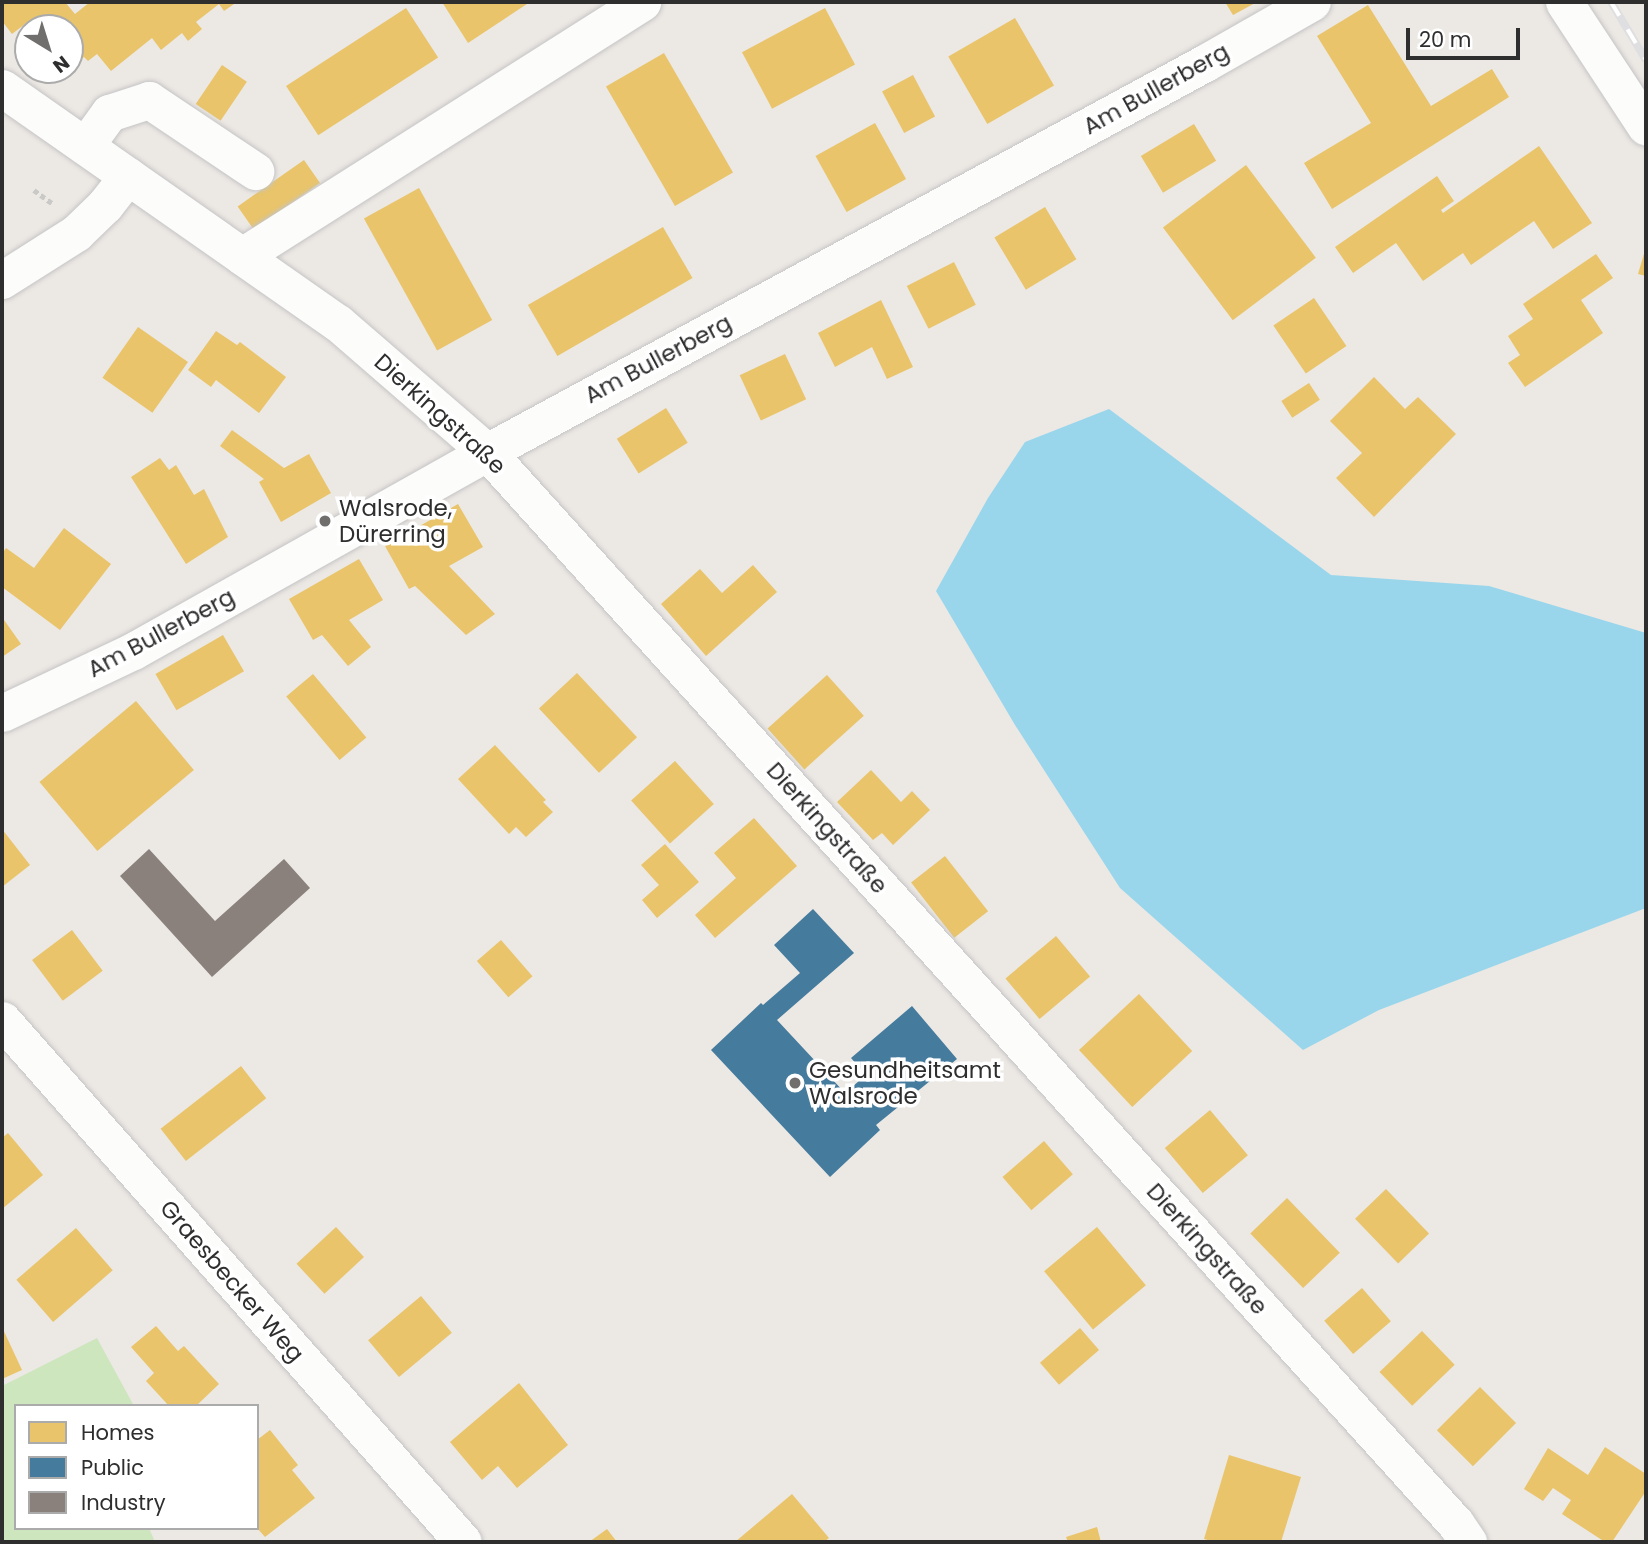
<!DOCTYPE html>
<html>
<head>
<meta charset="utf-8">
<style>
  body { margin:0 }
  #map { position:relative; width:1648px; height:1544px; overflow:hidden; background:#ece8e4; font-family:Poppins,sans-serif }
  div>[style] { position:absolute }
  .green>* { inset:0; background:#cee6be }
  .water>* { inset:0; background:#99d6ec }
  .homes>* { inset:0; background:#e9c46a; transform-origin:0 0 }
  .public>* { inset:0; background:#457b9d }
  .industry>* { inset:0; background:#8a817c }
  .path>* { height:4.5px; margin-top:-2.25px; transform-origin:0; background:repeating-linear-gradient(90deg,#c9c9c8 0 5px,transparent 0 8.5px) }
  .roads { filter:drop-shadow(0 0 2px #c5c4c5) drop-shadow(0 0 2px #c5c4c5) }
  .minor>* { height:37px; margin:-18.5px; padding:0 18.5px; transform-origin:18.5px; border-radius:18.5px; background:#fcfcfb }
  .rail>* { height:8px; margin-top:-4px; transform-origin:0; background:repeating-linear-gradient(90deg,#fff 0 16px,#dfdfe1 0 32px); box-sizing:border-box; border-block:2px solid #dfdfe1 }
  .dots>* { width:19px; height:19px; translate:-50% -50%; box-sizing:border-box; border:4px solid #fff; border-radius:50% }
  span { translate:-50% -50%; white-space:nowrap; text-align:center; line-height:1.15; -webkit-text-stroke:7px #fff; paint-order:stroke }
  .street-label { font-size:23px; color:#2e2e2e }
  .poi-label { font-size:23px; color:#2e2e2e }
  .left { translate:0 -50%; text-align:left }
  .frame { position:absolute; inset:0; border:4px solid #2e2e2e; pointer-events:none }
  .legend { position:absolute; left:14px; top:1404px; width:245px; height:126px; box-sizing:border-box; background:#fff; border:2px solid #ababab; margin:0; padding:9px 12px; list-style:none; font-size:21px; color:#2e2e2e }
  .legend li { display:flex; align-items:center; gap:14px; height:35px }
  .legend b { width:35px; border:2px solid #ababab }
  .north { position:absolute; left:14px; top:14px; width:70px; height:70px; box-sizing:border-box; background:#fff; border:2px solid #ababab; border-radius:50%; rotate:142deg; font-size:19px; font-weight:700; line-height:28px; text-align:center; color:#2e2e2e }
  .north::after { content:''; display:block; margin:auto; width:24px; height:32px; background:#706f6e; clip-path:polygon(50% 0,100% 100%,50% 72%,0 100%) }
  .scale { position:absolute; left:1406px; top:28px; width:114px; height:32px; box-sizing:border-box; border:4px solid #2e2e2e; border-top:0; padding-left:9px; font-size:21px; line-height:24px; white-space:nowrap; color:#2e2e2e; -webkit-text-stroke:5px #fff; paint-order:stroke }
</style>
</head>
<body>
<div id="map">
  <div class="green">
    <i style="clip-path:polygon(97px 1338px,134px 1406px,16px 1406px,16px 1528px,149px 1528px,155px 1542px,2px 1542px,2px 1386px)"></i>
  </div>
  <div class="water">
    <i style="clip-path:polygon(1109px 409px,1331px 575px,1489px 586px,1646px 633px,1646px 908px,1379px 1010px,1303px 1050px,1120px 888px,1015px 725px,936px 591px,988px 498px,1025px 442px)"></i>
  </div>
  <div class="homes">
    <i style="clip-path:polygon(2px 2px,65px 2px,75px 14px,90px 2px,237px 2px,224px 11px,219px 4px,196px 22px,202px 29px,188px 41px,182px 33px,161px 50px,152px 38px,111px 71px,97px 54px,88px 61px,84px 57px,70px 68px,70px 28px,35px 28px,29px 21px,12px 34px,2px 21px)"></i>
    <i style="clip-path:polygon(442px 2px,530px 2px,468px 43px)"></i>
    <i style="clip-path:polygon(1225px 2px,1257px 2px,1233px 15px)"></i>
    <i style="clip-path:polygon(1368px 5px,1431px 106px,1492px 69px,1509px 97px,1332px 209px,1304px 163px,1371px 123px,1317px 36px)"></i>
    <i style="left:406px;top:8px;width:59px;height:143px;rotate:57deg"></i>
    <i style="left:825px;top:8px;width:64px;height:94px;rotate:62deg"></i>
    <i style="left:1015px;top:18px;width:78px;height:77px;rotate:60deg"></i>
    <i style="left:664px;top:53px;width:138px;height:67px;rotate:60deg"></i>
    <i style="left:222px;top:65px;width:30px;height:47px;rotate:34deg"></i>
    <i style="left:913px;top:75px;width:47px;height:35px;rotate:62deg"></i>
    <i style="left:875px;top:123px;width:64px;height:68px;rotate:61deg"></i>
    <i style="left:1194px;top:124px;width:43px;height:62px;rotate:59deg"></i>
    <i style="clip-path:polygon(1539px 146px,1592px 223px,1553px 249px,1534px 221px,1471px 265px,1463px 253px,1423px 281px,1396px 243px,1353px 273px,1335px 247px,1437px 176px,1454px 201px,1441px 210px,1443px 213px)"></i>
    <i style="left:304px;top:160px;width:28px;height:81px;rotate:55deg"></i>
    <i style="left:1246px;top:165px;width:116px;height:104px;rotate:53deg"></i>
    <i style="left:419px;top:188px;width:151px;height:63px;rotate:61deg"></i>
    <i style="left:1045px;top:207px;width:61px;height:59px;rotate:59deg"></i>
    <i style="left:663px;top:227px;width:59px;height:156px;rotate:60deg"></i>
    <i style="clip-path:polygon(1646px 247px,1646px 276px,1638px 274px)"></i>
    <i style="clip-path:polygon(1596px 254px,1613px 278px,1581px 300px,1603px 333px,1525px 387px,1508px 363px,1520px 355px,1508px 336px,1533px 319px,1523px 304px)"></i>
    <i style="left:954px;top:262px;width:48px;height:53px;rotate:63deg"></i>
    <i style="left:1314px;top:298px;width:58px;height:49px;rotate:56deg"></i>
    <i style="clip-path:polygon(881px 300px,913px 367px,887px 379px,872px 347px,835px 367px,818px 333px)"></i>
    <i style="left:138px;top:327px;width:61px;height:62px;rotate:35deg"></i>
    <i style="clip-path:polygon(216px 331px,237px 345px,240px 342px,286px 377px,259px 413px,216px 380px,211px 387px,188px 370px)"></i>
    <i style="left:785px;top:354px;width:50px;height:50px;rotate:65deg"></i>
    <i style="clip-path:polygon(1374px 377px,1405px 409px,1418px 397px,1456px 434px,1374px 517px,1336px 478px,1362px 453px,1330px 421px)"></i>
    <i style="left:1309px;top:383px;width:20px;height:33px;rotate:57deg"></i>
    <i style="left:666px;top:408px;width:41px;height:58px;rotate:58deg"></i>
    <i style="clip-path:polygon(232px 430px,284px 468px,309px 454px,331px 493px,281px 522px,259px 482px,264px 479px,220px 446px)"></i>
    <i style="clip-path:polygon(160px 458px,169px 470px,176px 465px,194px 495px,204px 489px,228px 537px,186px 564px,131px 477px)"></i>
    <i style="clip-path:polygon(458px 504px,483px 547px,449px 566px,495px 614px,466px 635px,415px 586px,409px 589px,385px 546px)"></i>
    <i style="clip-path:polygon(64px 528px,111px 564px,60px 630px,2px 587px,2px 554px,6px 548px,34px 568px)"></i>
    <i style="clip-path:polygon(359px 559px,383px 600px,349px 620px,371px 647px,348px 666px,322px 635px,313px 640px,289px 599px)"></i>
    <i style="clip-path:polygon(753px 565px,777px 592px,706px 656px,661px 604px,700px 569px,722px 593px)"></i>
    <i style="clip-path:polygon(2px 617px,21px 644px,2px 657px)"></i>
    <i style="left:223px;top:635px;width:42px;height:78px;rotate:60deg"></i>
    <i style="left:577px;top:673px;width:88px;height:52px;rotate:47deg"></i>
    <i style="left:313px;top:674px;width:83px;height:35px;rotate:50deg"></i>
    <i style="left:827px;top:675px;width:55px;height:80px;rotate:48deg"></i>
    <i style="left:136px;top:701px;width:90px;height:126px;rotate:50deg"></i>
    <i style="clip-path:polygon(495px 745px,546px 800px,543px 802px,553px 812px,526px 837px,516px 827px,509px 834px,458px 779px)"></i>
    <i style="left:675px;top:761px;width:58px;height:59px;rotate:48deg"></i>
    <i style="clip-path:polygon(871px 770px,901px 802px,912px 791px,930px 810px,893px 845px,882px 833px,873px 840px,837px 802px)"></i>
    <i style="clip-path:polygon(754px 818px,797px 866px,715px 938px,695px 915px,736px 878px,714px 853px)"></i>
    <i style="clip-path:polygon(2px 829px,30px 865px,2px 887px)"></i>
    <i style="clip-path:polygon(665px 844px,699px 882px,657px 918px,642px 900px,659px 885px,641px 865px)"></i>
    <i style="left:945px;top:856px;width:70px;height:43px;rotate:52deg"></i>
    <i style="left:72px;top:930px;width:51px;height:50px;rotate:53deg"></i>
    <i style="left:1056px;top:936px;width:53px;height:66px;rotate:50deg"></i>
    <i style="left:501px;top:940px;width:48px;height:32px;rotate:49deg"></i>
    <i style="left:1139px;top:994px;width:78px;height:82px;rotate:47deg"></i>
    <i style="left:241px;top:1066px;width:41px;height:102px;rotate:52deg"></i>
    <i style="left:1210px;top:1110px;width:59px;height:59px;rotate:50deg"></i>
    <i style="clip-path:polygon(8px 1133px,43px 1175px,2px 1209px,2px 1138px)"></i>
    <i style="left:1044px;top:1141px;width:44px;height:55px;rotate:49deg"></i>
    <i style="left:1386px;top:1189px;width:62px;height:43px;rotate:46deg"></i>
    <i style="left:1287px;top:1198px;width:76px;height:51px;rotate:46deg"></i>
    <i style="left:336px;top:1227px;width:41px;height:54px;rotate:47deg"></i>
    <i style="left:1097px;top:1227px;width:76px;height:69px;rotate:50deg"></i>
    <i style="left:76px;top:1228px;width:56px;height:79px;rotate:49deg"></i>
    <i style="left:1362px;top:1288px;width:44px;height:50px;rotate:49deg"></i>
    <i style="left:421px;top:1296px;width:48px;height:69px;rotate:50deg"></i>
    <i style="clip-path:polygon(156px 1326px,178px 1351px,184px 1346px,219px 1384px,196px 1406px,169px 1406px,146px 1381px,154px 1373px,131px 1347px)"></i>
    <i style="clip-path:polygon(2px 1327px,22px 1370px,2px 1379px)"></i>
    <i style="left:1080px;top:1328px;width:29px;height:53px;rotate:49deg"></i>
    <i style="left:1422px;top:1331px;width:47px;height:59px;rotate:46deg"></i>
    <i style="clip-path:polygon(519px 1383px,568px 1445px,517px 1488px,498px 1466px,482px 1480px,450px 1442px)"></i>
    <i style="left:1480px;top:1387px;width:51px;height:61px;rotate:45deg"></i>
    <i style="clip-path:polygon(270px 1430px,298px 1465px,292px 1470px,315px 1498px,265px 1537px,257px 1528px,257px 1440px)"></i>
    <i style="clip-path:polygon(1605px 1447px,1646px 1474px,1646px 1491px,1612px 1542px,1605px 1542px,1562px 1514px,1571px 1500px,1553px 1488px,1543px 1501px,1524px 1489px,1548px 1448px,1588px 1475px)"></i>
    <i style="clip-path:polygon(1229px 1455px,1301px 1477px,1281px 1542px,1215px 1542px,1204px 1539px)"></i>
    <i style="clip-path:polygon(792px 1494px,829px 1538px,824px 1542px,735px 1542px)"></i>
    <i style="clip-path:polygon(1097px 1527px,1101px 1542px,1068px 1542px,1066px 1537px)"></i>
    <i style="clip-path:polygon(607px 1529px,617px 1542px,589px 1542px)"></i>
  </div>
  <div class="public">
    <i style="clip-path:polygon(813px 909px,854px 953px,777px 1020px,845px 1093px,866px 1075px,851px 1058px,912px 1006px,957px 1059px,876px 1125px,880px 1130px,830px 1177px,711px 1050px,761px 1003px,763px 1005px,800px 973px,774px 945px)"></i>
  </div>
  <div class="industry">
    <i style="clip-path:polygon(149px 849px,215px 921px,284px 859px,310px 888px,212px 977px,120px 876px)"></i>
  </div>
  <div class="path">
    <i style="left:34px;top:190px;width:22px;rotate:36deg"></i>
  </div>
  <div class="roads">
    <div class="minor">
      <i style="left:1564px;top:2px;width:149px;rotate:56.7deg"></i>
      <i style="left:2px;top:88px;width:410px;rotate:35deg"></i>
      <i style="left:338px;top:323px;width:197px;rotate:40.9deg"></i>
      <i style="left:487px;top:452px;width:1445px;rotate:47.89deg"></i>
      <i style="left:1456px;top:1524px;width:22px;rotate:56deg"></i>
      <i style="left:85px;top:146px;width:41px;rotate:-54deg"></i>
      <i style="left:109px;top:113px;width:42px;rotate:-18deg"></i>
      <i style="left:149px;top:100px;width:128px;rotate:33.8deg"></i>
      <i style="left:242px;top:256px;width:474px;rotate:-32.4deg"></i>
      <i style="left:2px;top:280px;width:88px;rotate:-32.4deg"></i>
      <i style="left:76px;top:233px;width:40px;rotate:-44deg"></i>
      <i style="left:105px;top:205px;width:37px;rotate:-52deg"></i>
      <i style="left:2px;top:713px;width:145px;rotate:-25.3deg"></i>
      <i style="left:133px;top:651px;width:406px;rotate:-29.3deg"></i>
      <i style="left:487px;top:452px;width:817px;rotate:-28.45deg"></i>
      <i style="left:1205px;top:63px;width:123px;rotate:-29.7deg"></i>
      <i style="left:2px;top:1020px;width:696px;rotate:48.55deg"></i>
    </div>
  </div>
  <div class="rail">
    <i style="left:1611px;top:2px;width:68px;rotate:58.9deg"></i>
  </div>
  <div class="dots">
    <i style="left:325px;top:521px;background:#706f6e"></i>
    <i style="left:795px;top:1083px;background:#706f6e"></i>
  </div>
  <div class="street-label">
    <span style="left:1156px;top:89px;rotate:-29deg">Am Bullerberg</span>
    <span style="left:658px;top:359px;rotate:-28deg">Am Bullerberg</span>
    <span style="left:440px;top:414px;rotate:42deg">Dierkingstraße</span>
    <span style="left:161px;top:633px;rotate:-28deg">Am Bullerberg</span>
    <span style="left:827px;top:828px;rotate:48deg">Dierkingstraße</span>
    <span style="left:1207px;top:1249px;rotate:48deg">Dierkingstraße</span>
    <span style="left:232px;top:1281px;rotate:49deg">Graesbecker Weg</span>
  </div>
  <div class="poi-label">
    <span class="left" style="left:339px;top:521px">Walsrode,<br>Dürerring</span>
    <span class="left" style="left:809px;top:1083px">Gesundheitsamt<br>Walsrode</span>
  </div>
  <div class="frame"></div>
  <ul class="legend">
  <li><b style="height:19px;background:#e9c46a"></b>Homes</li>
  <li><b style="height:19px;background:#457b9d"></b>Public</li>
  <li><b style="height:19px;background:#8a817c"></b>Industry</li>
  </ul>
  <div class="north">N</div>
  <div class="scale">20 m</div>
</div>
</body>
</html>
